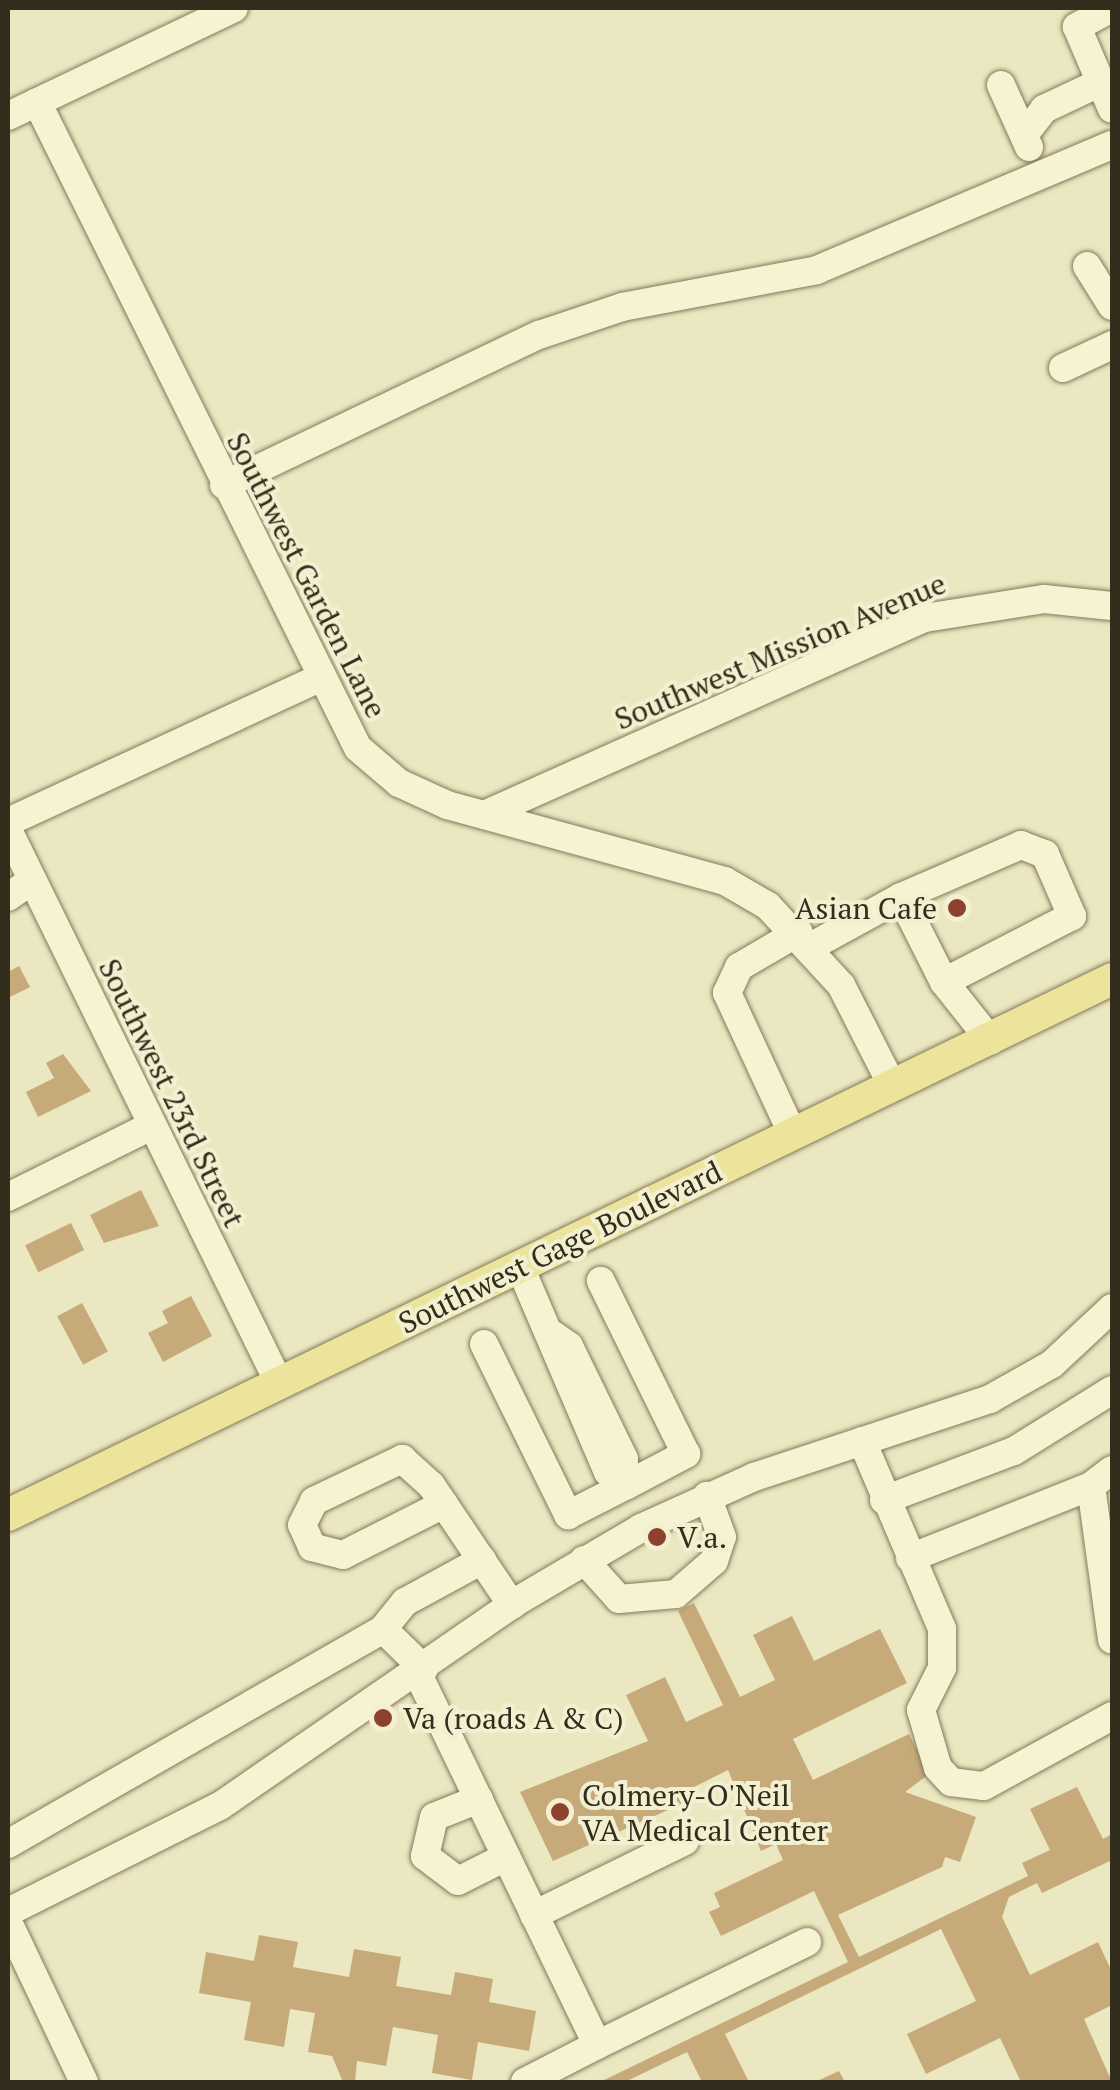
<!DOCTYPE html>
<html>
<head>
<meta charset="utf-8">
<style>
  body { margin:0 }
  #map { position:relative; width:1120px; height:2090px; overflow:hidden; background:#eae7c1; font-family:"PT Serif",serif }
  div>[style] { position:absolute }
  .building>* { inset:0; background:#c6aa79; transform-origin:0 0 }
  .roads { filter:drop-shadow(0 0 2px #83785a) drop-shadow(0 0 2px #83785a) }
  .minor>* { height:28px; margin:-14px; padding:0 14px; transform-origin:14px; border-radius:14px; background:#f6f3d3 }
  .major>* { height:32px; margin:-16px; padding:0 16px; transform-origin:16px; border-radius:16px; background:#ece49b }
  .dots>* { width:28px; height:28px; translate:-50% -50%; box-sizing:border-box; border:5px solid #f2f0d0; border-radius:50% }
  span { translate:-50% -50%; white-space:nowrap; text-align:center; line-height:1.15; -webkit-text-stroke:8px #f2f0d0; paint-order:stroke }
  .street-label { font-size:30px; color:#332d1d }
  .poi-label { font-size:30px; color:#332d1d }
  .right { translate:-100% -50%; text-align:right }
  .left { translate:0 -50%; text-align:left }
  .frame { position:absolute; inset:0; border:10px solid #332d1d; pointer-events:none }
</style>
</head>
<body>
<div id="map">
  <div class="building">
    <i style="clip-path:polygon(19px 966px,30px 987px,8px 998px,8px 972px)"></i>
    <i style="clip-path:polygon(63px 1054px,91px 1091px,38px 1117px,26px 1092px,54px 1078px,46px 1063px)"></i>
    <i style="clip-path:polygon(141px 1190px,159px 1226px,104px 1243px,90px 1215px)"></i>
    <i style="left:71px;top:1223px;width:30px;height:51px;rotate:64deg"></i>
    <i style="clip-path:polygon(191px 1296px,212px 1336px,163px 1362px,148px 1333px,168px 1323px,162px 1311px)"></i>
    <i style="left:82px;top:1303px;width:55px;height:28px;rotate:62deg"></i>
    <i style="clip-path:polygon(694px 1603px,740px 1697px,775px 1680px,753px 1635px,792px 1616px,814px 1661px,880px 1629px,907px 1683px,793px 1739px,813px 1780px,909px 1734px,929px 1774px,905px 1792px,976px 1817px,960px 1862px,945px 1857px,942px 1867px,838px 1915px,859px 1957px,1028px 1876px,1022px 1863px,1050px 1850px,1030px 1809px,1077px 1787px,1103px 1839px,1112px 1834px,1112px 1860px,1042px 1893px,1037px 1883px,1009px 1897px,1002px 1917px,1030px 1975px,1098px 1942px,1112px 1972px,1112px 2005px,1084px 2019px,1112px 2082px,1021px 2082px,1000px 2038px,926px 2074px,907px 2034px,976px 2001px,941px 1929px,725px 2034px,749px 2082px,702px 2082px,687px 2052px,625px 2082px,600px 2082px,848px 1962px,814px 1891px,721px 1936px,709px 1912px,720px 1907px,714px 1893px,783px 1860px,776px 1844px,761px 1851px,728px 1770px,682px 1793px,686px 1802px,553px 1861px,520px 1792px,648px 1741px,626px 1695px,665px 1677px,686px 1722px,723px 1705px,678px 1611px)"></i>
    <i style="clip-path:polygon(259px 1935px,298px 1942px,293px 1967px,349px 1977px,354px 1949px,401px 1957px,396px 1986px,451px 1995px,455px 1972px,493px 1979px,489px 2002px,536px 2011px,529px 2051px,478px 2042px,472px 2080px,432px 2073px,438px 2035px,393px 2027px,386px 2066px,357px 2061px,355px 2082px,343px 2082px,332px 2056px,308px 2052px,315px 2013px,290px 2009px,284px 2047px,244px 2040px,251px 2002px,199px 1993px,206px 1952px,254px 1961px)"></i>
    <i style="clip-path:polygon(839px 2071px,845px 2082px,815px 2082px)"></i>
  </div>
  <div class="roads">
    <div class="minor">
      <i style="left:1112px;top:8px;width:40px;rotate:152deg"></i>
      <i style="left:1077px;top:27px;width:89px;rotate:66.9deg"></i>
      <i style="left:1001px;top:85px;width:68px;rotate:65.7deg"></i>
      <i style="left:37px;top:102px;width:721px;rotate:63.58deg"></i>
      <i style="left:358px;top:748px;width:54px;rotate:40.5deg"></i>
      <i style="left:399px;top:783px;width:53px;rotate:24.6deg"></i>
      <i style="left:447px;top:805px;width:288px;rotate:15.3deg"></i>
      <i style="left:725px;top:881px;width:50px;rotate:30.2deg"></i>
      <i style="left:768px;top:906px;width:108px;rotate:47.3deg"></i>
      <i style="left:841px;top:985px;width:114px;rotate:63deg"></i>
      <i style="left:8px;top:116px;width:250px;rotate:-25.5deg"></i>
      <i style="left:1024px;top:135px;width:33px;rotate:-52deg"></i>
      <i style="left:1044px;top:109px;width:63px;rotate:-25.3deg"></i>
      <i style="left:1087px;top:266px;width:47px;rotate:58deg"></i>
      <i style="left:1063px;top:368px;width:54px;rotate:-25.1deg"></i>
      <i style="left:224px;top:485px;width:349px;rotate:-25.5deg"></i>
      <i style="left:539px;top:335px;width:88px;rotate:-18.6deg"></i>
      <i style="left:622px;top:307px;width:198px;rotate:-10.7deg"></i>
      <i style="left:817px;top:270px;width:320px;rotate:-23deg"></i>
      <i style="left:484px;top:815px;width:483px;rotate:-24.1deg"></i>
      <i style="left:925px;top:618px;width:121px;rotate:-9.1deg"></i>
      <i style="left:1044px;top:599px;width:68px;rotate:5.9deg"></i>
      <i style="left:8px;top:822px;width:343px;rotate:-24.8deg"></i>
      <i style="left:8px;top:830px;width:616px;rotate:63.89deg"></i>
      <i style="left:8px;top:897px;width:29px;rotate:-35deg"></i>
      <i style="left:901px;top:897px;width:131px;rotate:-23.4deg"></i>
      <i style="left:1021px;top:845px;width:26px;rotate:21deg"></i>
      <i style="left:1045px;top:854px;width:68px;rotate:66.5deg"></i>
      <i style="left:1072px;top:916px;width:144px;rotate:152.7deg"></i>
      <i style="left:944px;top:982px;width:75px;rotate:51.5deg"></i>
      <i style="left:812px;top:946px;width:102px;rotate:-28.8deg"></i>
      <i style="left:901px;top:897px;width:95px;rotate:63.2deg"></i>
      <i style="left:793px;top:1135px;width:157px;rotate:-114.9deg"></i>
      <i style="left:727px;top:993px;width:29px;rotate:-65deg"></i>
      <i style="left:739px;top:967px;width:69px;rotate:-30.3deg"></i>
      <i style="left:8px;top:1197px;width:160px;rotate:-26.4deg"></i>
      <i style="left:520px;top:1267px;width:223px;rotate:66.8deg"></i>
      <i style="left:608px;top:1472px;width:16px;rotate:18deg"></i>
      <i style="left:623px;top:1477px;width:18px;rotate:-87deg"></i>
      <i style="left:624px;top:1459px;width:126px;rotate:-116deg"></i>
      <i style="left:569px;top:1346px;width:21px;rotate:-145deg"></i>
      <i style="left:484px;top:1344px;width:191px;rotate:63.8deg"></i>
      <i style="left:568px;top:1515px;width:66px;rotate:-27deg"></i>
      <i style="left:627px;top:1485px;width:67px;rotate:-27.7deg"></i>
      <i style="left:686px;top:1454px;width:193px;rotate:-116.2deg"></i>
      <i style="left:862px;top:1441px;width:204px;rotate:66.9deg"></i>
      <i style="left:942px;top:1629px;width:39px;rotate:90deg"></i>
      <i style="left:942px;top:1668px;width:47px;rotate:116.6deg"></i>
      <i style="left:921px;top:1710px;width:60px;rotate:73.7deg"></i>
      <i style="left:938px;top:1768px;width:19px;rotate:47deg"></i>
      <i style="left:951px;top:1782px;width:33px;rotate:7deg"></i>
      <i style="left:984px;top:1786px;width:146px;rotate:-28.7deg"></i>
      <i style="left:1112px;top:1470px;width:26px;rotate:143deg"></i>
      <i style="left:1091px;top:1486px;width:155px;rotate:82.2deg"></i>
      <i style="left:884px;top:1500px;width:139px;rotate:-20.7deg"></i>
      <i style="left:1014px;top:1451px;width:115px;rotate:-31.9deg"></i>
      <i style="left:444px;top:1504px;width:113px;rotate:153.2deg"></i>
      <i style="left:343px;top:1555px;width:32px;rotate:-166deg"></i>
      <i style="left:312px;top:1547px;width:24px;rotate:-114deg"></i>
      <i style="left:302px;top:1525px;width:27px;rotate:-63deg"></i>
      <i style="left:314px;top:1501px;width:98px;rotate:-25.5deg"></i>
      <i style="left:402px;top:1459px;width:39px;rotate:42deg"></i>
      <i style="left:431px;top:1485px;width:145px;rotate:56deg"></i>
      <i style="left:910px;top:1558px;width:195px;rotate:-21.7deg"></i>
      <i style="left:584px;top:1560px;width:52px;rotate:48.1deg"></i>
      <i style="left:619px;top:1599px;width:57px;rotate:-5deg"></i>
      <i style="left:676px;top:1594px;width:50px;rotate:-41deg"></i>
      <i style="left:714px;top:1561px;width:25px;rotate:-72deg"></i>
      <i style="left:722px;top:1537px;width:44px;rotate:-110.1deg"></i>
      <i style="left:383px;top:1629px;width:35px;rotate:-51deg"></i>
      <i style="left:405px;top:1602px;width:88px;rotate:-28.6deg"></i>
      <i style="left:418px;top:1674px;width:412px;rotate:64.2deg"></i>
      <i style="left:597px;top:2045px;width:81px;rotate:152.8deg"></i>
      <i style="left:479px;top:1799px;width:48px;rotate:158.2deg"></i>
      <i style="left:434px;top:1817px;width:40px;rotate:103deg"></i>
      <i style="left:425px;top:1856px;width:41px;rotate:37.1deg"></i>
      <i style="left:458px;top:1881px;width:54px;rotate:-26.6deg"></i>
      <i style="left:8px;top:1844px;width:432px;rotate:-29.8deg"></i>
      <i style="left:383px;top:1629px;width:57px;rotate:44.3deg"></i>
      <i style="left:8px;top:1912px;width:237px;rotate:-26.6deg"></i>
      <i style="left:220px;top:1806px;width:363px;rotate:-34.6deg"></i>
      <i style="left:519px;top:1600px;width:142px;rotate:-30.5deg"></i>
      <i style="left:641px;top:1528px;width:124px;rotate:-24.3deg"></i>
      <i style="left:754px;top:1477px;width:249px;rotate:-18.3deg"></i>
      <i style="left:990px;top:1399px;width:71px;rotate:-29.4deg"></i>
      <i style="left:1052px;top:1364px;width:82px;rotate:-43deg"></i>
      <i style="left:534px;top:1915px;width:168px;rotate:-26.1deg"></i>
      <i style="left:8px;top:1922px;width:177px;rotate:64.6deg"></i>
      <i style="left:597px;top:2045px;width:234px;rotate:-26.1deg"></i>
    </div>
    <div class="major">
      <i style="left:8px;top:1515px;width:1227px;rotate:-25.9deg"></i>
    </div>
  </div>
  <div class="dots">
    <i style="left:957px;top:908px;background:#8e422e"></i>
    <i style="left:657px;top:1537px;background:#8e422e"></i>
    <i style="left:383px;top:1718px;background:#8e422e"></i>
    <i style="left:560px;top:1812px;background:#8e422e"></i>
  </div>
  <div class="street-label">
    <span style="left:307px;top:575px;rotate:63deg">Southwest Garden Lane</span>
    <span style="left:780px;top:651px;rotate:-23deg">Southwest Mission Avenue</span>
    <span style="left:172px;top:1093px;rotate:64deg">Southwest 23rd Street</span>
    <span style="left:560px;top:1247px;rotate:-26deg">Southwest Gage Boulevard</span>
  </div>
  <div class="poi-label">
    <span class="right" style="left:937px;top:908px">Asian Cafe</span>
    <span class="left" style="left:677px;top:1537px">V.a.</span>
    <span class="left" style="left:403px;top:1718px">Va (roads A &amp; C)</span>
    <span class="left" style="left:582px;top:1812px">Colmery-O'Neil<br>VA Medical Center</span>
  </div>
  <div class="frame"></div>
</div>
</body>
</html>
